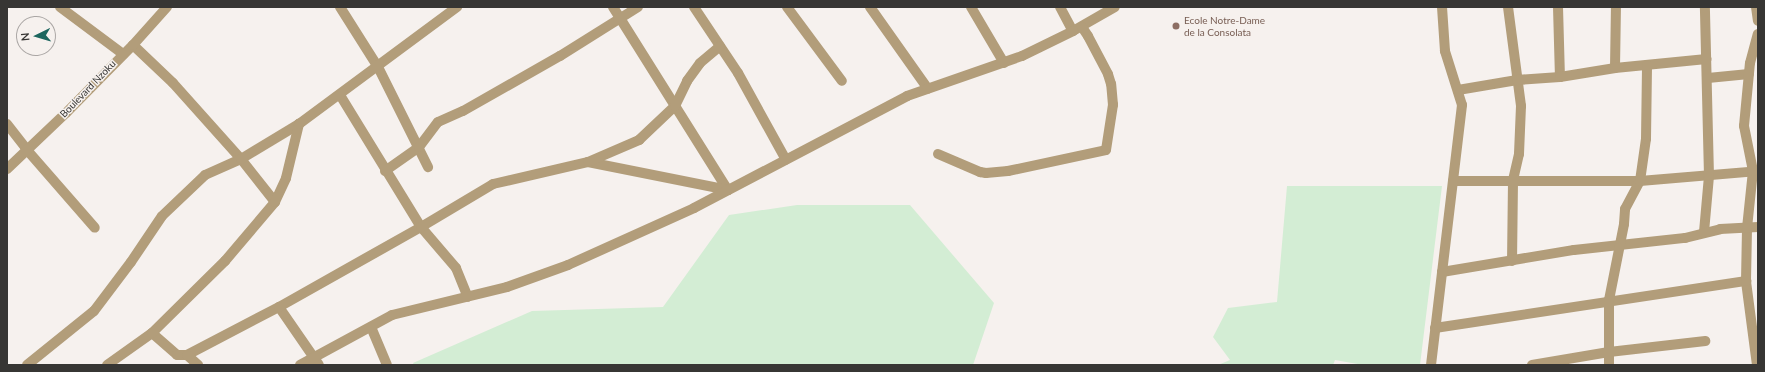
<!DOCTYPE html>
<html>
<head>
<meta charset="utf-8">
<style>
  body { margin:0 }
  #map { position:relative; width:1765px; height:372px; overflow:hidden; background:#f6f1ee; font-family:Lato,sans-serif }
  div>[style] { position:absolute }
  .green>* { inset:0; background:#d3edd4 }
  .minor>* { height:10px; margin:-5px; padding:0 5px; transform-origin:5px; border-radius:5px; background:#b29d7a }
  .tertiary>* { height:10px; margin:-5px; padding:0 5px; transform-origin:5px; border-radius:5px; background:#b29d7a }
  .dots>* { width:11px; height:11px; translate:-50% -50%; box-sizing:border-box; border:2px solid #f6f1ee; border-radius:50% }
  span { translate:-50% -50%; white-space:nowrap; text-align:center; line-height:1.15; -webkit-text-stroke:3px #f6f1ee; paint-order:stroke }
  .education-label { font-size:10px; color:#785e54 }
  .left { translate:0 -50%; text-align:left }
  .street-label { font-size:10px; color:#373634 }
  .frame { position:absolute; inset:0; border:8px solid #373634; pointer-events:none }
  .north { position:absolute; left:16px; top:16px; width:40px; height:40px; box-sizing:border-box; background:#f6f1ee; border:1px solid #aaa6a4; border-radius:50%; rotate:265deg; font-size:11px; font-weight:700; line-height:16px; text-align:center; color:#373634 }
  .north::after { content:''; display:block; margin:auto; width:14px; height:18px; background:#1c665e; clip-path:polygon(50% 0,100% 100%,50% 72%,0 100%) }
</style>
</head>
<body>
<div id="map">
  <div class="green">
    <i style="clip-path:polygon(1287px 186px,1442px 186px,1420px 365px,1363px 365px,1335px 360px,1333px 365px,1218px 365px,1230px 360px,1213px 337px,1228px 308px,1277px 302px)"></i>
    <i style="clip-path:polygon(797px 205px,910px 205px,994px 303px,973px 365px,414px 365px,413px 363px,532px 311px,663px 307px,729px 215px)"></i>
  </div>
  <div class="minor">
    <i style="left:60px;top:7px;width:79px;rotate:36.7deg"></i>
    <i style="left:340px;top:7px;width:71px;rotate:57.7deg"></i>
    <i style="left:378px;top:67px;width:112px;rotate:63.4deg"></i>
    <i style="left:613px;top:7px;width:216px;rotate:57.9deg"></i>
    <i style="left:694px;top:7px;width:79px;rotate:56.3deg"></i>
    <i style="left:738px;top:73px;width:99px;rotate:61.1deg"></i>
    <i style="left:787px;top:7px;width:92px;rotate:53.4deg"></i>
    <i style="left:870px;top:7px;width:100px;rotate:54.7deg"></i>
    <i style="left:971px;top:7px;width:65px;rotate:59.5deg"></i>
    <i style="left:1060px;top:7px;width:27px;rotate:62deg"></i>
    <i style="left:1073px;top:31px;width:48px;rotate:-29.7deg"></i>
    <i style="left:1508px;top:7px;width:100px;rotate:82.5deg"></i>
    <i style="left:1521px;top:106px;width:48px;rotate:92.4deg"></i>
    <i style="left:1519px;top:154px;width:28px;rotate:103deg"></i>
    <i style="left:1513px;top:181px;width:80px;rotate:90.7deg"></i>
    <i style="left:1558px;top:7px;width:70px;rotate:88.4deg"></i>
    <i style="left:1756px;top:7px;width:14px;rotate:82deg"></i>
    <i style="left:133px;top:45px;width:55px;rotate:43.5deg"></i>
    <i style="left:173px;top:83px;width:102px;rotate:48.2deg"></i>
    <i style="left:241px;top:159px;width:55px;rotate:51.7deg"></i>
    <i style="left:1615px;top:68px;width:61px;rotate:-89.1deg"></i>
    <i style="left:1708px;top:78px;width:41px;rotate:-5.6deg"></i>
    <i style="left:1458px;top:90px;width:60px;rotate:-9.6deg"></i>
    <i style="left:1517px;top:80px;width:43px;rotate:-4deg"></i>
    <i style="left:1560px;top:77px;width:56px;rotate:-9.3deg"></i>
    <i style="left:1615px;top:68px;width:92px;rotate:-5.6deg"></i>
    <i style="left:340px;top:95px;width:155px;rotate:58.5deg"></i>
    <i style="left:421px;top:227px;width:54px;rotate:49.5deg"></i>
    <i style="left:456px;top:268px;width:31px;rotate:68deg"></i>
    <i style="left:7px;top:124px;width:33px;rotate:52deg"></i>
    <i style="left:27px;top:150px;width:103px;rotate:48.9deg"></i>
    <i style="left:938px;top:154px;width:46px;rotate:23.2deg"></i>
    <i style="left:980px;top:172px;width:6px;rotate:9deg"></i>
    <i style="left:986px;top:173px;width:22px;rotate:-5deg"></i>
    <i style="left:1008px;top:171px;width:100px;rotate:-12.1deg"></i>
    <i style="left:1106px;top:150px;width:46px;rotate:-81.2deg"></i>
    <i style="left:1113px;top:105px;width:21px;rotate:-95deg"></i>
    <i style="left:1111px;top:84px;width:10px;rotate:-107deg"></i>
    <i style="left:1108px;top:74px;width:43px;rotate:-117.8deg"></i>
    <i style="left:1088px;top:36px;width:11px;rotate:-124deg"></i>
    <i style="left:588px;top:162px;width:143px;rotate:11.3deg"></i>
    <i style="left:385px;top:171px;width:42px;rotate:-35.2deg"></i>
    <i style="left:419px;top:147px;width:31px;rotate:-53deg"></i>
    <i style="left:438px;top:122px;width:27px;rotate:-24deg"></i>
    <i style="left:463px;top:111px;width:112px;rotate:-29.6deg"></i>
    <i style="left:560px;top:56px;width:92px;rotate:-32.1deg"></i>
    <i style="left:1453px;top:181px;width:187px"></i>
    <i style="left:1640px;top:181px;width:118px;rotate:-4.8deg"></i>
    <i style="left:1704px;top:232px;width:56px;rotate:-84.9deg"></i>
    <i style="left:1709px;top:176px;width:169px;rotate:-91.4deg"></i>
    <i style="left:1442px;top:272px;width:134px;rotate:-9.5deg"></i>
    <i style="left:1574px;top:250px;width:112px;rotate:-6.2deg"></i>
    <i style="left:1685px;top:238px;width:36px;rotate:-14deg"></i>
    <i style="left:1720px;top:229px;width:38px;rotate:-3deg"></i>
    <i style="left:279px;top:307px;width:70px;rotate:55.4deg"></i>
    <i style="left:371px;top:327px;width:41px;rotate:67.2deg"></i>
    <i style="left:1435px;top:328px;width:315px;rotate:-8.6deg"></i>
    <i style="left:152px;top:333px;width:33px;rotate:41deg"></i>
    <i style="left:177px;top:355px;width:10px"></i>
    <i style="left:187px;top:355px;width:104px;rotate:-27.6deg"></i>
    <i style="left:279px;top:307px;width:163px;rotate:-29.4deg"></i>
    <i style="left:421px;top:227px;width:84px;rotate:-30.8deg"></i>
    <i style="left:493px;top:184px;width:98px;rotate:-13deg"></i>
    <i style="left:588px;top:162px;width:56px;rotate:-23.3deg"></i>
    <i style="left:639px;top:140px;width:50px;rotate:-43.4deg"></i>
    <i style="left:675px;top:106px;width:28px;rotate:-64deg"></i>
    <i style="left:687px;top:81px;width:22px;rotate:-54deg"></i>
    <i style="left:700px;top:63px;width:26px;rotate:-40deg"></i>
    <i style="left:187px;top:355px;width:15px;rotate:42deg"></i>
    <i style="left:27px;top:365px;width:86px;rotate:-38.9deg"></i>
    <i style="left:94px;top:311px;width:61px;rotate:-52.9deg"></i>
    <i style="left:131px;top:262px;width:55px;rotate:-56deg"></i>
    <i style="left:162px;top:216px;width:59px;rotate:-43.6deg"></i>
    <i style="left:205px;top:175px;width:39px;rotate:-24deg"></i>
    <i style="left:241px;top:159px;width:68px;rotate:-31.1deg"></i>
    <i style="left:107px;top:365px;width:55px;rotate:-35.4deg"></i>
    <i style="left:152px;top:333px;width:103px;rotate:-44.6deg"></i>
    <i style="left:225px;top:261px;width:77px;rotate:-49.7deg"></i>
    <i style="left:275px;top:202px;width:26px;rotate:-65deg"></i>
    <i style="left:286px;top:178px;width:56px;rotate:-76.5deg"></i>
    <i style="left:299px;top:124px;width:197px;rotate:-36.5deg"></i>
    <i style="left:300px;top:365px;width:105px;rotate:-28.5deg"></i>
    <i style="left:392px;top:315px;width:118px;rotate:-13.7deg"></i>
    <i style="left:507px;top:287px;width:65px;rotate:-19.8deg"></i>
    <i style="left:568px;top:265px;width:138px;rotate:-24.3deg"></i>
    <i style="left:694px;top:208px;width:241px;rotate:-27.7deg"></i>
    <i style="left:907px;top:96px;width:122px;rotate:-19.2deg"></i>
    <i style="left:1022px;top:56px;width:57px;rotate:-26.1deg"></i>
    <i style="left:1431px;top:365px;width:262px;rotate:-83.2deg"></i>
    <i style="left:1462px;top:105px;width:57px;rotate:-107.5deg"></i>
    <i style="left:1445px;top:51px;width:44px;rotate:-93.9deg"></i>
    <i style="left:1532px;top:365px;width:78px;rotate:-9.6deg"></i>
    <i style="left:1609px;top:352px;width:97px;rotate:-6.5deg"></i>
    <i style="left:1609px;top:365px;width:65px;rotate:-90deg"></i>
    <i style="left:1609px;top:300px;width:77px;rotate:-78.8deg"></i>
    <i style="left:1624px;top:224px;width:15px;rotate:-86deg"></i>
    <i style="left:1625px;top:209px;width:32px;rotate:-62deg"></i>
    <i style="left:1640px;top:181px;width:42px;rotate:-81.9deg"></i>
    <i style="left:1646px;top:139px;width:74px;rotate:-89.2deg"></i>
    <i style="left:1757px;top:365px;width:85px;rotate:-97.5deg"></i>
    <i style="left:1746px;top:281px;width:53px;rotate:-88.9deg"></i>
    <i style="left:1747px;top:228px;width:57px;rotate:-84deg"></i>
    <i style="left:1753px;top:171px;width:46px;rotate:-101.3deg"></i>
    <i style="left:1744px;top:126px;width:63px;rotate:-84.6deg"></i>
    <i style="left:1750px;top:63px;width:30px;rotate:-75deg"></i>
  </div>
  <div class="tertiary">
    <i style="left:7px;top:169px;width:81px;rotate:-43.5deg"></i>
    <i style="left:66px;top:113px;width:95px;rotate:-45.4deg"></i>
    <i style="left:133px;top:45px;width:51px;rotate:-48.2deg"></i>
  </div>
  <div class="dots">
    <i style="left:1176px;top:26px;background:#8d6e63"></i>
  </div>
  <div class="education-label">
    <span class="left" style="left:1184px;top:26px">Ecole Notre-Dame<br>de la Consolata</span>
  </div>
  <div class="street-label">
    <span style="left:88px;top:89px;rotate:-46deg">Boulevard Nzoku</span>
  </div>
  <div class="frame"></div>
  <div class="north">N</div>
</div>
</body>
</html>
